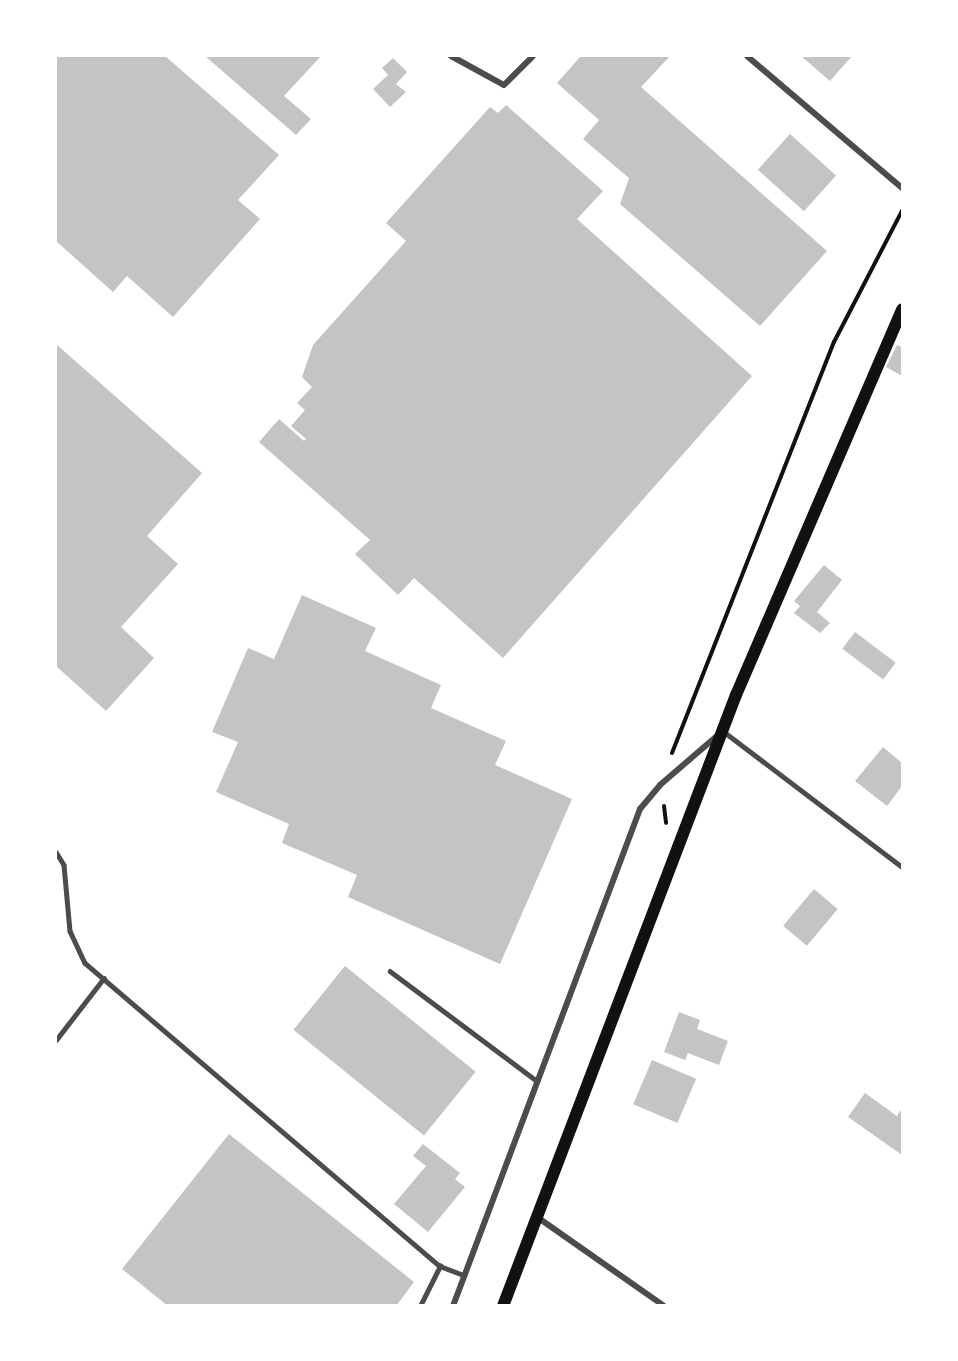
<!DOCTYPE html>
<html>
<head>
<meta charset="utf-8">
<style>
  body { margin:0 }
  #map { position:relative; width:958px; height:1361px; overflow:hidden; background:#fff; font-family:"Work Sans",sans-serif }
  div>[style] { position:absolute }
  .building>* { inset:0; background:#c4c4c4; transform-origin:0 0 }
  .path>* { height:4px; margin:-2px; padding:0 2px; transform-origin:2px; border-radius:2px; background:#111 }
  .service>* { height:4.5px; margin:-2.25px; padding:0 2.25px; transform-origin:2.25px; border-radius:2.25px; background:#4c4c4c }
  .minor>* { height:6px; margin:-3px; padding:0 3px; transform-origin:3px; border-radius:3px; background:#4c4c4c }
  .secondary>* { height:12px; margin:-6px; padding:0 6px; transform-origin:6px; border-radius:6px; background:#111 }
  span { translate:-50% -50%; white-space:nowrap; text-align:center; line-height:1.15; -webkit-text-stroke:5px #fff; paint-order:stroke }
  .frame { position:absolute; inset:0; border:57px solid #fff; pointer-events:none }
</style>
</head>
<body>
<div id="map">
  <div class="building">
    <i style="clip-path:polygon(56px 56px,165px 56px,279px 155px,238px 200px,260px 219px,173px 317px,127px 276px,113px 292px,56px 241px)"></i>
    <i style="clip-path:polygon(205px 56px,321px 56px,284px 96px,311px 119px,296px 135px)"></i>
    <i style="clip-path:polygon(581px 56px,670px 56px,641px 87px,827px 251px,760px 326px,620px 204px,629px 178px,583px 139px,599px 120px,557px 83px)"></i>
    <i style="clip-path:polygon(801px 56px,852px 56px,830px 81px)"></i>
    <i style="clip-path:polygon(393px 58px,407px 72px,396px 84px,406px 92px,390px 107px,373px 89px,388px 75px,382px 68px)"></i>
    <i style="clip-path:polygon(506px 105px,603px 191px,577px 219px,752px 376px,503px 658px,414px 578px,398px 595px,355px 554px,370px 540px,259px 442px,279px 419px,304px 441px,306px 439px,291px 426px,305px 410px,297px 403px,312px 387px,302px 377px,313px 345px,406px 241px,386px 223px,490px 107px,498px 113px)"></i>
    <i style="left:790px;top:134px;width:62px;height:48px;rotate:42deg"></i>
    <i style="clip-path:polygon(56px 344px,202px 473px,147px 536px,178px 564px,121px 627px,154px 658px,106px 711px,56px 666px)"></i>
    <i style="clip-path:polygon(897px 345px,902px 347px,902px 376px,886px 367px)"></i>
    <i style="clip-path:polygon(824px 565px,842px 580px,817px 612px,830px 623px,820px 633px,794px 613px,800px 606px,794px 601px)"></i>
    <i style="clip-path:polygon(302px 595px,376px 628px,365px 651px,441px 685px,431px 708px,506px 741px,495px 765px,572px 799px,500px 964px,348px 897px,357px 875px,282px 843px,289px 824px,216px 792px,238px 742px,212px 732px,248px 648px,274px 659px)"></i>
    <i style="left:855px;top:632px;width:51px;height:21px;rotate:37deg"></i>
    <i style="clip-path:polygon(883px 747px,902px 763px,902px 786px,887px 806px,855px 781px)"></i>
    <i style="left:814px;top:889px;width:31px;height:48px;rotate:40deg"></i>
    <i style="left:345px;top:966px;width:168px;height:82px;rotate:39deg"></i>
    <i style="clip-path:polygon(679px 1012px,700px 1020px,697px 1029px,728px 1041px,719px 1065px,688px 1053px,685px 1060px,664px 1052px)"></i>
    <i style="left:652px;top:1060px;width:48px;height:48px;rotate:23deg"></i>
    <i style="clip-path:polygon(865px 1093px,897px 1116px,902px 1108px,902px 1155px,848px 1117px)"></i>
    <i style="clip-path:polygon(229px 1134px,414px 1282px,396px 1306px,168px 1306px,122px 1269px)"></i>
    <i style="clip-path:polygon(423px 1144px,460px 1173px,455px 1179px,465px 1187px,428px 1232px,394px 1204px,426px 1166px,413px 1156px)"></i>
  </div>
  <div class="path">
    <i style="left:672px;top:753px;width:442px;rotate:-68.5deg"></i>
    <i style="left:834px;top:342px;width:148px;rotate:-62.6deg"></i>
    <i style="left:664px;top:806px;width:17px;rotate:83deg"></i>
  </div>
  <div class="service">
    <i style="left:723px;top:731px;width:225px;rotate:37.2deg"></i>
    <i style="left:56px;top:852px;width:15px;rotate:58deg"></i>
    <i style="left:64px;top:865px;width:66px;rotate:84.8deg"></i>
    <i style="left:70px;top:931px;width:35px;rotate:65deg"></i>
    <i style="left:85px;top:963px;width:467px;rotate:40.5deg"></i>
    <i style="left:440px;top:1266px;width:26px;rotate:21deg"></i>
    <i style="left:390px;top:971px;width:184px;rotate:36.8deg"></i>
    <i style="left:56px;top:1040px;width:78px;rotate:-52.3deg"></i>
    <i style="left:420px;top:1306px;width:45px;rotate:-63.4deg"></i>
  </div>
  <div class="minor">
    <i style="left:451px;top:56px;width:60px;rotate:28.7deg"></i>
    <i style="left:504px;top:85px;width:41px;rotate:-45deg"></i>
    <i style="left:747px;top:56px;width:204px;rotate:40.4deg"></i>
    <i style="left:537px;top:1217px;width:155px;rotate:35deg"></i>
    <i style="left:453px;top:1306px;width:531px;rotate:-69.38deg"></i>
    <i style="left:640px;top:809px;width:31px;rotate:-50deg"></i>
    <i style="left:660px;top:785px;width:77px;rotate:-40.8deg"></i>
  </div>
  <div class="secondary">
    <i style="left:503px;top:1306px;width:654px;rotate:-69.13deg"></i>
    <i style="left:736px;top:695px;width:420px;rotate:-66.7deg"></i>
  </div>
  <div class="frame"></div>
</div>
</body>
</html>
